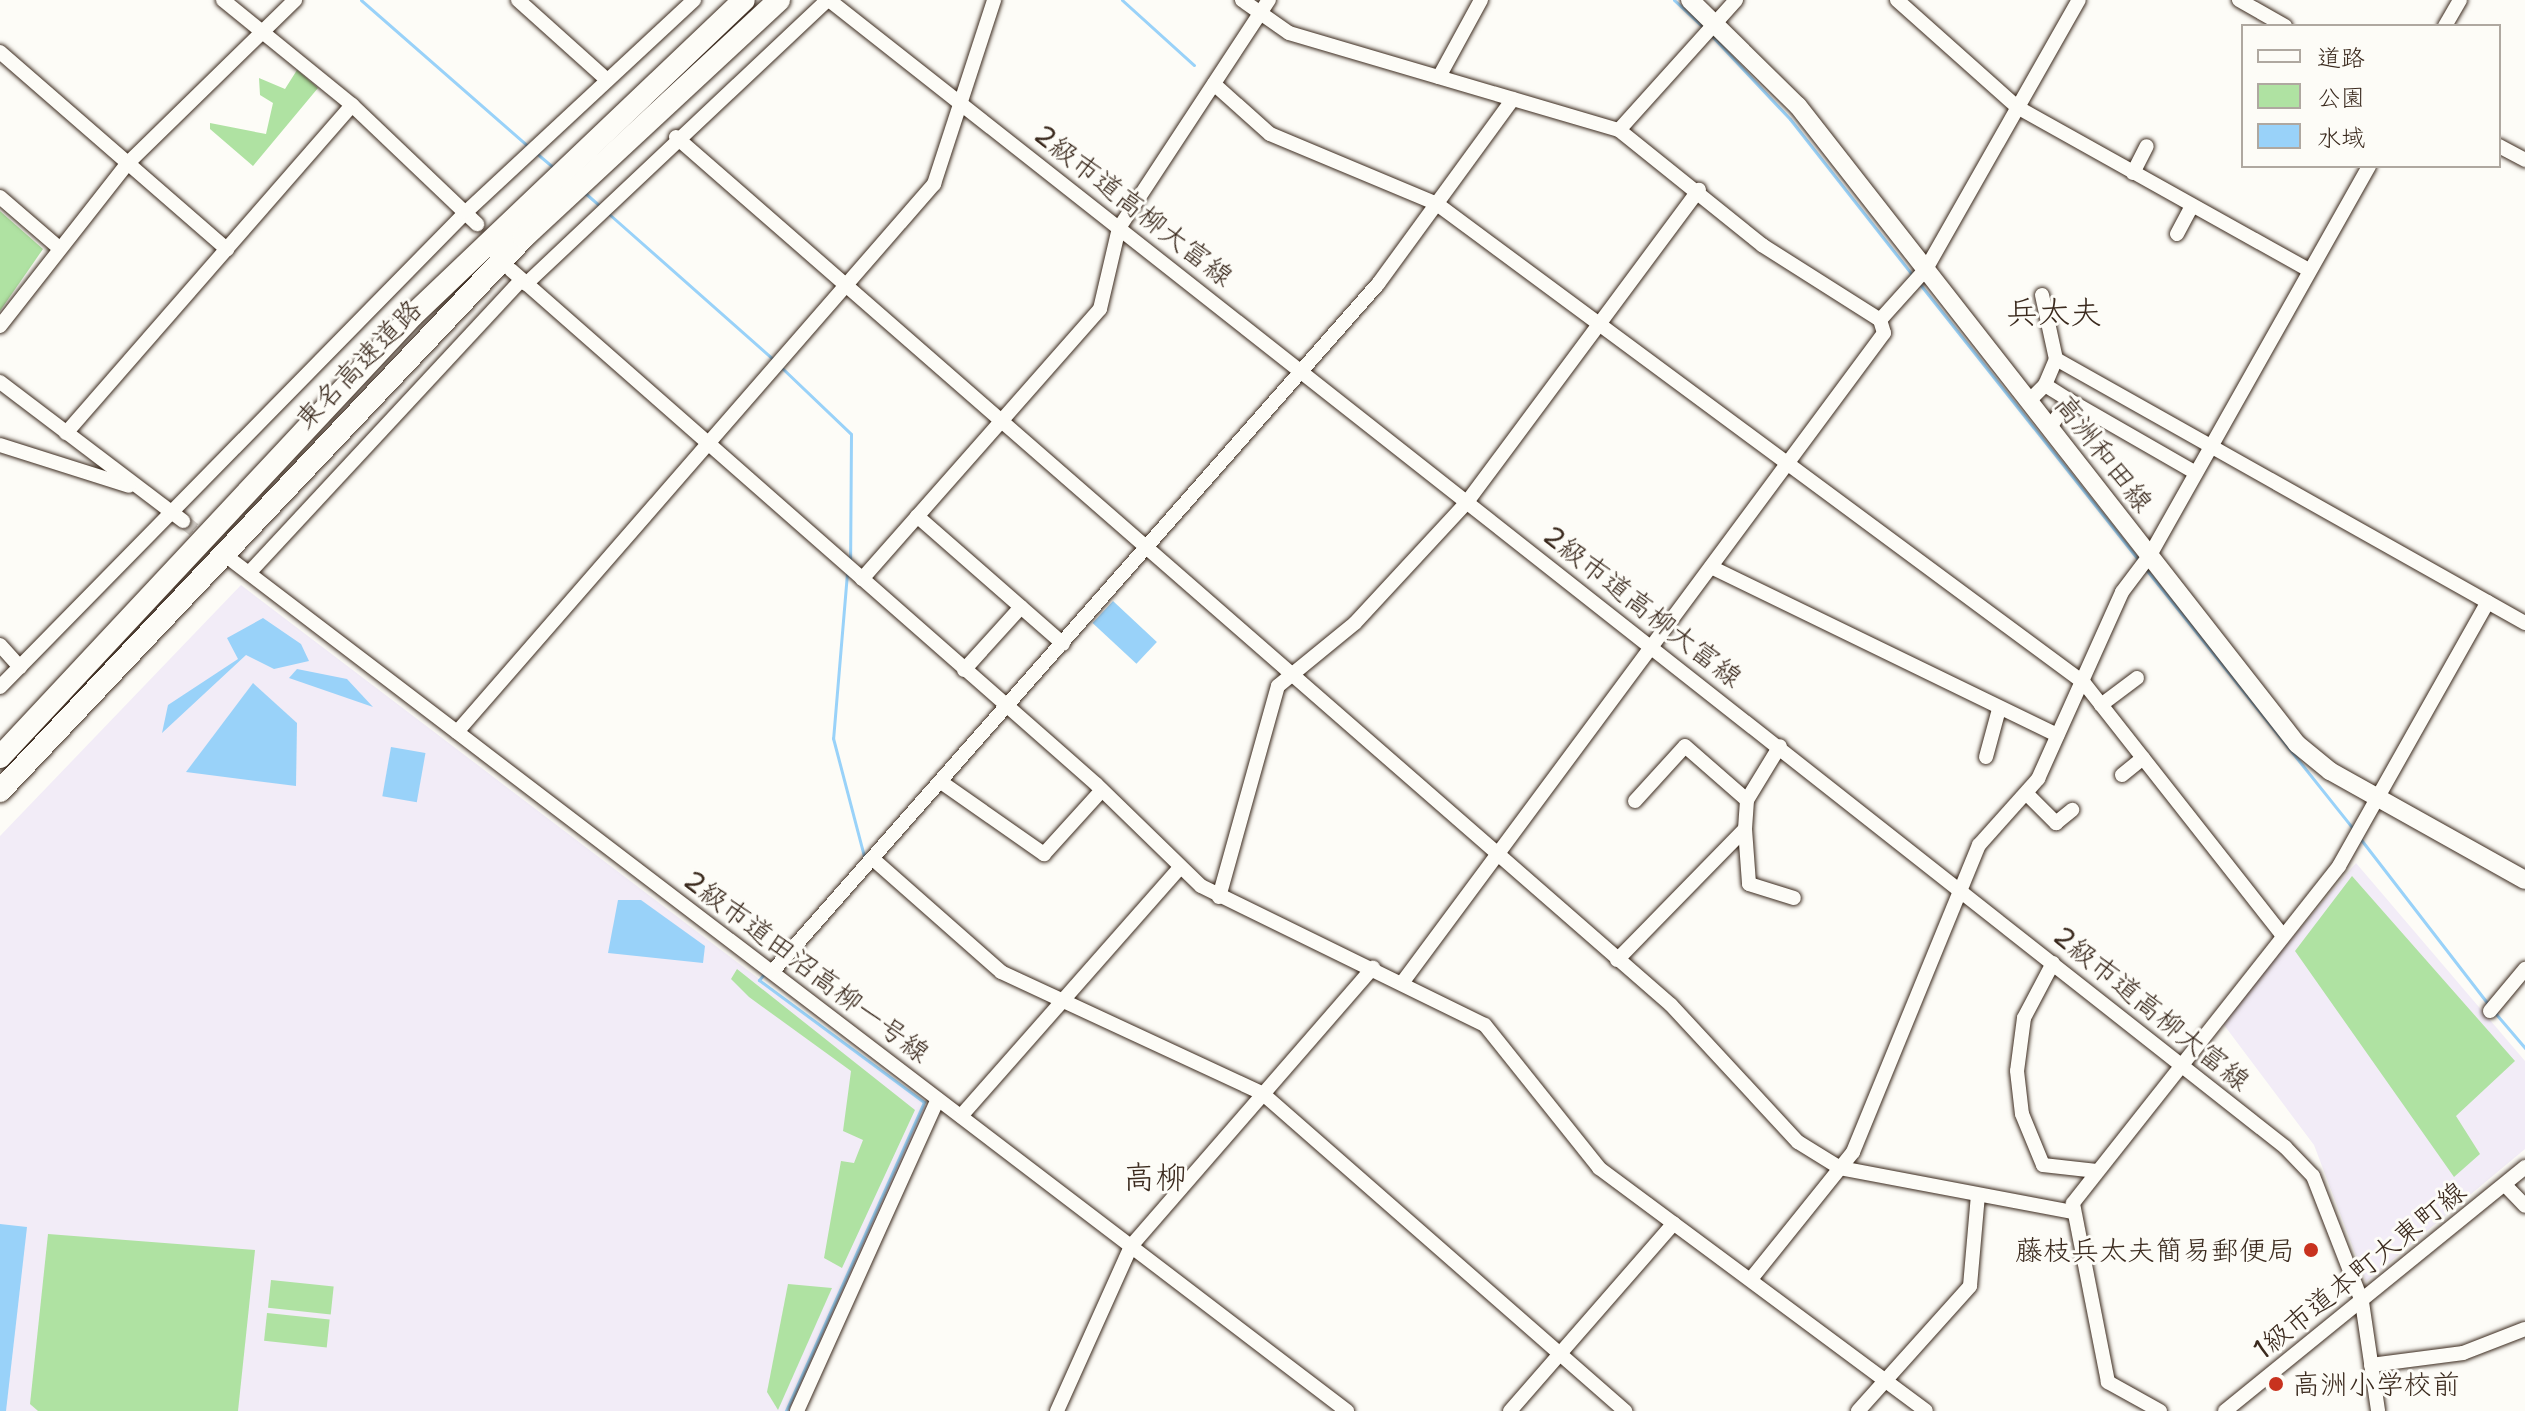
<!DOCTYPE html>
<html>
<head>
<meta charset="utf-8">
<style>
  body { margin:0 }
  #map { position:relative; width:2525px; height:1411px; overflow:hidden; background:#fdfcf7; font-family:"Shantell Sans","Klee One",sans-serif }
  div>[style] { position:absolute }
  .built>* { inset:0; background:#f2ecf7 }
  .green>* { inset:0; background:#afe2a2; transform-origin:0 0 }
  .water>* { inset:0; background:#99d2f9; transform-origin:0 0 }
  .stream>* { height:3px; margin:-1.5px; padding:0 1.5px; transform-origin:1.5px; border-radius:1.5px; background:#99d2f9 }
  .minor-tunnel>* { height:14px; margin-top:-7px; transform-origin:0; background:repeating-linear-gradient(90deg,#d6d2cc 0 14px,transparent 0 21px) }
  .roads { filter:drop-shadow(0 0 2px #3b2a1e) drop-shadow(0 0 2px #3b2a1e) }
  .minor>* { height:14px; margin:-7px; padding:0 7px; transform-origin:7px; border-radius:7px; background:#fdfcf7 }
  .major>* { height:18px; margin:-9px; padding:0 9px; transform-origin:9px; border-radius:9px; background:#fdfcf7 }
  .highway>* { height:22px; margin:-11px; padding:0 11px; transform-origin:11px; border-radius:11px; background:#fdfcf7 }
  .dots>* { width:22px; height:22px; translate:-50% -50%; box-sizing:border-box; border:4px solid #fdfcf7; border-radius:50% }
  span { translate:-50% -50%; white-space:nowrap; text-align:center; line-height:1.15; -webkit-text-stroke:6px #fdfcf7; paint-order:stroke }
  .street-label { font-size:28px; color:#3b2a1e }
  .poi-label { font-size:28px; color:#3b2a1e }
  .right { translate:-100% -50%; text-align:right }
  .left { translate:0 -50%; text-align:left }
  .quarter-label { font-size:32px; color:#3b2a1e }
  .legend { position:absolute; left:2241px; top:24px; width:260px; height:144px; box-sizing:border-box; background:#fdfcf7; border:2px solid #afa8a0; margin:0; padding:10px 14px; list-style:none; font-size:24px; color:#3b2a1e }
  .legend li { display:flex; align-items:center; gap:16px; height:40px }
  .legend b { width:40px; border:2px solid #afa8a0 }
</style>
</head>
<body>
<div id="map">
  <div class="built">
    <i style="clip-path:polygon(241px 585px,933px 1111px,791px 1411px,0 1411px,0 836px)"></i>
    <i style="clip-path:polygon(2356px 863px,2525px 1061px,2525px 1149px,2366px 1282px,2314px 1145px,2221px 1021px)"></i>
  </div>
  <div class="green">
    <i style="clip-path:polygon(297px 70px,318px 88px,253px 166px,210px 129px,210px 123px,266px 134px,273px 103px,260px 95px,259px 78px,285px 89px)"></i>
    <i style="clip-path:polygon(0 211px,43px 249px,0 311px)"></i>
    <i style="clip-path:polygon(2352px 876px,2515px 1061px,2456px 1116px,2480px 1154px,2454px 1177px,2295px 951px)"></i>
    <i style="clip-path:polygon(737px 969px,915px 1110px,842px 1268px,824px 1258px,841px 1161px,854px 1163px,863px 1140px,843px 1131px,851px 1071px,749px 997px,731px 979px)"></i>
    <i style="clip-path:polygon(48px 1234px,255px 1250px,238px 1411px,38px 1411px,30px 1404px)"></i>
    <i style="left:271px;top:1280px;width:63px;height:28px;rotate:6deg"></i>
    <i style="clip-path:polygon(788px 1284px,832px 1288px,778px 1410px,767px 1392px)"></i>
    <i style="left:267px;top:1313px;width:63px;height:28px;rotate:6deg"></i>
  </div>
  <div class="water">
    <i style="left:1113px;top:601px;width:60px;height:30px;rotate:43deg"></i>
    <i style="clip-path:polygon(263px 618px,301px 644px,309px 661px,274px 669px,246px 655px,162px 733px,168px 705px,238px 659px,227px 638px)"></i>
    <i style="clip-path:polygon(297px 669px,347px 679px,373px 707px,289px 678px)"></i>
    <i style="clip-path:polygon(253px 683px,297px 723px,296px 786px,186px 772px)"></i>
    <i style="left:391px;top:747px;width:35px;height:50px;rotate:10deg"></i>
    <i style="clip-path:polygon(618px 900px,641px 900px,705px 946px,703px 963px,608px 953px)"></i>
    <i style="clip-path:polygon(0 1224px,27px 1227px,6px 1411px,0 1411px)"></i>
  </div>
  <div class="stream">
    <i style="left:361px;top:0;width:223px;rotate:41.2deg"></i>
    <i style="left:1122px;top:0;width:97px;rotate:42.1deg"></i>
    <i style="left:1674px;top:0;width:42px;rotate:43.1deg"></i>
    <i style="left:1711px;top:35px;width:115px;rotate:46.8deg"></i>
    <i style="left:1790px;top:119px;width:201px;rotate:51.9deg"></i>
    <i style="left:535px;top:152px;width:25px;rotate:40deg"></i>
    <i style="left:585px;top:193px;width:20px;rotate:41deg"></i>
    <i style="left:609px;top:214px;width:220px;rotate:41.5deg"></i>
    <i style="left:1919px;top:283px;width:356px;rotate:51.6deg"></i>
    <i style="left:782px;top:368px;width:95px;rotate:43.7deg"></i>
    <i style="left:851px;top:434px;width:128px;rotate:90.4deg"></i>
    <i style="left:2145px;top:568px;width:337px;rotate:51.4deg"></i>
    <i style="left:847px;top:573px;width:166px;rotate:94.8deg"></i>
    <i style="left:833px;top:738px;width:126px;rotate:75.3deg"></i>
    <i style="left:2359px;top:837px;width:212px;rotate:52.3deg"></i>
    <i style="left:764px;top:974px;width:8px;rotate:130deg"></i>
    <i style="left:759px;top:980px;width:205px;rotate:36.5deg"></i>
    <i style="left:924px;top:1102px;width:338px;rotate:114.1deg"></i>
    <i style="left:2496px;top:1014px;width:45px;rotate:49.5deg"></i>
  </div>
  <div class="minor-tunnel">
    <i style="left:183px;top:521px;width:61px;rotate:38.4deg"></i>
  </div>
  <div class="roads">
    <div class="minor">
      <i style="left:223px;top:0;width:166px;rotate:39.1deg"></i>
      <i style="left:352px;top:105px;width:173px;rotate:43.6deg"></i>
      <i style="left:518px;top:0;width:118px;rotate:41.9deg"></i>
      <i style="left:829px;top:0;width:1854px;rotate:38.23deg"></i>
      <i style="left:2285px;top:1147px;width:40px;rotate:46deg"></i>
      <i style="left:2313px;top:1176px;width:135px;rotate:68.7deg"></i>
      <i style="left:2362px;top:1302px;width:110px;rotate:81.6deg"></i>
      <i style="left:1242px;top:0;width:57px;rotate:35.1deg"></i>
      <i style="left:1289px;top:33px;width:344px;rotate:16.4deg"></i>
      <i style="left:1619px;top:130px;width:184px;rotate:38.8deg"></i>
      <i style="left:1762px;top:245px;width:140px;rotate:32.4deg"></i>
      <i style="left:1880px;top:320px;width:69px;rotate:-48deg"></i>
      <i style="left:1926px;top:269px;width:309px;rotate:-60.4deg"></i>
      <i style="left:1897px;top:0;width:161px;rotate:41.7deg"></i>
      <i style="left:2017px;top:107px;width:334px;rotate:29.2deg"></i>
      <i style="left:2239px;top:0;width:53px;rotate:29.5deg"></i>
      <i style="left:2445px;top:26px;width:30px;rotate:-60deg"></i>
      <i style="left:0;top:52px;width:301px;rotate:41deg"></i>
      <i style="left:1439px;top:77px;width:88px;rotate:-61.4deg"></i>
      <i style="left:1214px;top:84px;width:75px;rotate:41.8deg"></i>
      <i style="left:1270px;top:134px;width:181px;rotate:22.7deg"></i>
      <i style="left:1437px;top:204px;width:805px;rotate:36.51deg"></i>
      <i style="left:2084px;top:683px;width:320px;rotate:51.8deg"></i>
      <i style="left:1619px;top:130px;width:175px;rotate:-48deg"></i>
      <i style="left:676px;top:137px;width:1320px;rotate:41.1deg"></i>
      <i style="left:1671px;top:1005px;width:187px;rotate:47.2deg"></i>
      <i style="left:1798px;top:1142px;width:49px;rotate:31.8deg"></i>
      <i style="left:1840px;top:1168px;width:236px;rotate:10.7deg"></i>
      <i style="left:2499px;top:146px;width:30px;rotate:28deg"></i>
      <i style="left:2133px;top:173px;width:30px;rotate:-63deg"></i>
      <i style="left:0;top:197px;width:77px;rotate:40.8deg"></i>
      <i style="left:2177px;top:234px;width:32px;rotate:-62deg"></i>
      <i style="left:511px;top:270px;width:779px;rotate:41.3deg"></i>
      <i style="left:1096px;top:784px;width:146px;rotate:44.2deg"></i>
      <i style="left:1201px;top:886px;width:316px;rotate:26.1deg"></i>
      <i style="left:1485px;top:1025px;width:183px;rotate:51.4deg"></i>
      <i style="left:1599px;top:1168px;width:407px;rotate:36.6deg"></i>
      <i style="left:526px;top:284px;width:414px;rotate:-43.3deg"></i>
      <i style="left:2042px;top:295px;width:66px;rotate:77.7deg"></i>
      <i style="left:0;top:326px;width:206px;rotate:-51.9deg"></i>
      <i style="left:127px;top:164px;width:235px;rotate:-44.3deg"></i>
      <i style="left:0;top:382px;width:230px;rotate:37.2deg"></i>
      <i style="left:2045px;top:385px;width:28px;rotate:-67deg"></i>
      <i style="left:2056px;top:359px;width:538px;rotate:29.38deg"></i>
      <i style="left:2069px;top:400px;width:146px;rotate:29.9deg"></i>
      <i style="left:2028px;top:402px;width:24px;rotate:-45deg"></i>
      <i style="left:2045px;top:385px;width:28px;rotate:32deg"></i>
      <i style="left:2069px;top:400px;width:35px;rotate:125deg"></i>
      <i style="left:66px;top:433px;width:435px;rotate:-48.9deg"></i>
      <i style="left:0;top:445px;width:135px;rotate:17.6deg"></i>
      <i style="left:917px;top:516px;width:194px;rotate:41.2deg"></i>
      <i style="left:234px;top:562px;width:1400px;rotate:37.34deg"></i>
      <i style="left:1711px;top:567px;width:385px;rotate:25.9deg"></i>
      <i style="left:249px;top:573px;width:400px;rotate:-47.1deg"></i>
      <i style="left:862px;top:579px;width:360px;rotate:-48.6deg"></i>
      <i style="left:1100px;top:309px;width:83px;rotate:-76.8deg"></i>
      <i style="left:1119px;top:228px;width:273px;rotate:-56.7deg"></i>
      <i style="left:0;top:645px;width:30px;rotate:48deg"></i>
      <i style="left:964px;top:670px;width:85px;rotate:-47.9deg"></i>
      <i style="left:0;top:687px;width:667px;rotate:-45.55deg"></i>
      <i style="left:467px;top:211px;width:310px;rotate:-42.9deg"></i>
      <i style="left:2101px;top:705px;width:45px;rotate:-36.9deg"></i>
      <i style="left:457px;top:732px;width:727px;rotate:-48.96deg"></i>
      <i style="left:934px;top:184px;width:194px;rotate:-71.9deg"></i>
      <i style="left:1986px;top:757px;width:50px;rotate:-74.8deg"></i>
      <i style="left:2122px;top:775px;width:27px;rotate:-39deg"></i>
      <i style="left:941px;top:782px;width:126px;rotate:35deg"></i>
      <i style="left:1044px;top:854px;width:86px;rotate:-47.8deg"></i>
      <i style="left:2028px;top:795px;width:40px;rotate:45deg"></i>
      <i style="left:2056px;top:823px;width:21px;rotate:-39deg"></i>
      <i style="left:1635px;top:801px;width:74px;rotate:-47.7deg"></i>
      <i style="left:1685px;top:746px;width:82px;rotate:41.1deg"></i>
      <i style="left:1745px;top:829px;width:55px;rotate:85.8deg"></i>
      <i style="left:1749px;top:884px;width:47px;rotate:17.3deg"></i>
      <i style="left:873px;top:859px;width:171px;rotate:41.4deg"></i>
      <i style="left:1001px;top:972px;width:288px;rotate:24.9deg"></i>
      <i style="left:1262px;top:1093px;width:483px;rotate:41.2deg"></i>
      <i style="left:1219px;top:897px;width:219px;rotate:-74.4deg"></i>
      <i style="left:1278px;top:686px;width:99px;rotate:-39.3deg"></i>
      <i style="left:1355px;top:623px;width:165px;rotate:-47.2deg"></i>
      <i style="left:1467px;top:502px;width:389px;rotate:-53.4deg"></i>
      <i style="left:1617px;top:960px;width:183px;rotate:-45.7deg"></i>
      <i style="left:1745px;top:829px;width:29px;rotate:-86deg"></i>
      <i style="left:1747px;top:800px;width:63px;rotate:-58.6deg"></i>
      <i style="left:2053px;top:963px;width:62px;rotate:117.8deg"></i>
      <i style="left:2024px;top:1018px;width:53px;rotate:97.5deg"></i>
      <i style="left:2017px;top:1071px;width:43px;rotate:83.4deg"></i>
      <i style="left:2022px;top:1114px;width:55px;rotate:67.6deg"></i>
      <i style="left:2043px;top:1165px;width:54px;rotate:6.3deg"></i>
      <i style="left:772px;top:972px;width:917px;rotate:-48.63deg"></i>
      <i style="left:1378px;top:284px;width:229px;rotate:-53.9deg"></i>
      <i style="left:1402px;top:983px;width:809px;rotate:-53.44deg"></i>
      <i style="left:1884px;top:333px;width:14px;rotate:-107deg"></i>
      <i style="left:2490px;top:1011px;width:55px;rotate:-50.2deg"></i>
      <i style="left:961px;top:1116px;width:331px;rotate:-48.6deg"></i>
      <i style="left:2505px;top:1185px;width:29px;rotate:46deg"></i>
      <i style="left:1751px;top:1279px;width:163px;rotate:-51.2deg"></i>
      <i style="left:1853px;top:1152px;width:332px;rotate:-67.7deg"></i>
      <i style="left:1979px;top:845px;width:89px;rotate:-48.2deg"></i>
      <i style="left:2038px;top:779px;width:205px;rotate:-65.8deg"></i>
      <i style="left:2122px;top:592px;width:46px;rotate:-52.9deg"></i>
      <i style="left:2150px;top:555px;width:446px;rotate:-60.6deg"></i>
      <i style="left:2371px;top:1365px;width:93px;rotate:-7.4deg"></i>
      <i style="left:2463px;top:1353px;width:66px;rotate:-21.2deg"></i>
      <i style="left:797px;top:1411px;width:342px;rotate:-65.7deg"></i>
      <i style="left:1057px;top:1411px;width:181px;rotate:-65.8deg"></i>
      <i style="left:1131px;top:1246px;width:369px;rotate:-49deg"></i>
      <i style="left:1510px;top:1411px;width:249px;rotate:-48.9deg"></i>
      <i style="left:1858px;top:1411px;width:168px;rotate:-48.1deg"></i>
      <i style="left:1970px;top:1286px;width:91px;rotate:-85deg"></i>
      <i style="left:2160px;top:1411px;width:60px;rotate:-150.9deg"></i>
      <i style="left:2108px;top:1382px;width:182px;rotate:-101.1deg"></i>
      <i style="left:2073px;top:1203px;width:429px;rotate:-51.7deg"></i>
      <i style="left:2339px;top:866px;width:303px;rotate:-60.6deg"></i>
      <i style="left:2225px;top:1411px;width:387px;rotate:-39.1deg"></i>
    </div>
    <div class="major">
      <i style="left:1690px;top:0;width:151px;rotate:44.5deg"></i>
      <i style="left:1798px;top:106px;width:810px;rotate:51.97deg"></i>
      <i style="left:2297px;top:744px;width:43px;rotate:39.3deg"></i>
      <i style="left:2330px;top:771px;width:223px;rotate:29.2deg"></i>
    </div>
    <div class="highway">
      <i style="left:0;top:757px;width:604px;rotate:-46.95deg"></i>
      <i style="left:412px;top:316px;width:458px;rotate:-43.6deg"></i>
      <i style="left:0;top:791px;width:763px;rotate:-46.59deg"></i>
      <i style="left:524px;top:237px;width:348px;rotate:-42.9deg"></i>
    </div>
  </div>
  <div class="dots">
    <i style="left:2311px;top:1250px;background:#c8321e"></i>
    <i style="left:2276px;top:1384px;background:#c8321e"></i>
  </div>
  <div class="street-label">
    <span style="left:1134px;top:205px;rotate:38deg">2級市道高柳大富線</span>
    <span style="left:358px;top:364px;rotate:-46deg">東名高速道路</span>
    <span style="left:2104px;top:453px;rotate:52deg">高洲和田線</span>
    <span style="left:1643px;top:606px;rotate:38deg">2級市道高柳大富線</span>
    <span style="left:807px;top:966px;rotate:37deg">2級市道田沼高柳一号線</span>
    <span style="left:2152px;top:1008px;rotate:39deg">2級市道高柳大富線</span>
    <span style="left:2359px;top:1270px;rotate:-39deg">1級市道本町大東町線</span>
  </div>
  <div class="poi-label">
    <span class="right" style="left:2295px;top:1250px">藤枝兵太夫簡易郵便局</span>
    <span class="left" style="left:2292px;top:1384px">高洲小学校前</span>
  </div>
  <div class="quarter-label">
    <span style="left:2054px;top:312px">兵太夫</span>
    <span style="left:1155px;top:1177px">高柳</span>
  </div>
  <ul class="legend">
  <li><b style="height:10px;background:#fdfcf7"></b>道路</li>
  <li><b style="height:22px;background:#afe2a2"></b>公園</li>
  <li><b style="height:22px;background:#99d2f9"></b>水域</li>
  </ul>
</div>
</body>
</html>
